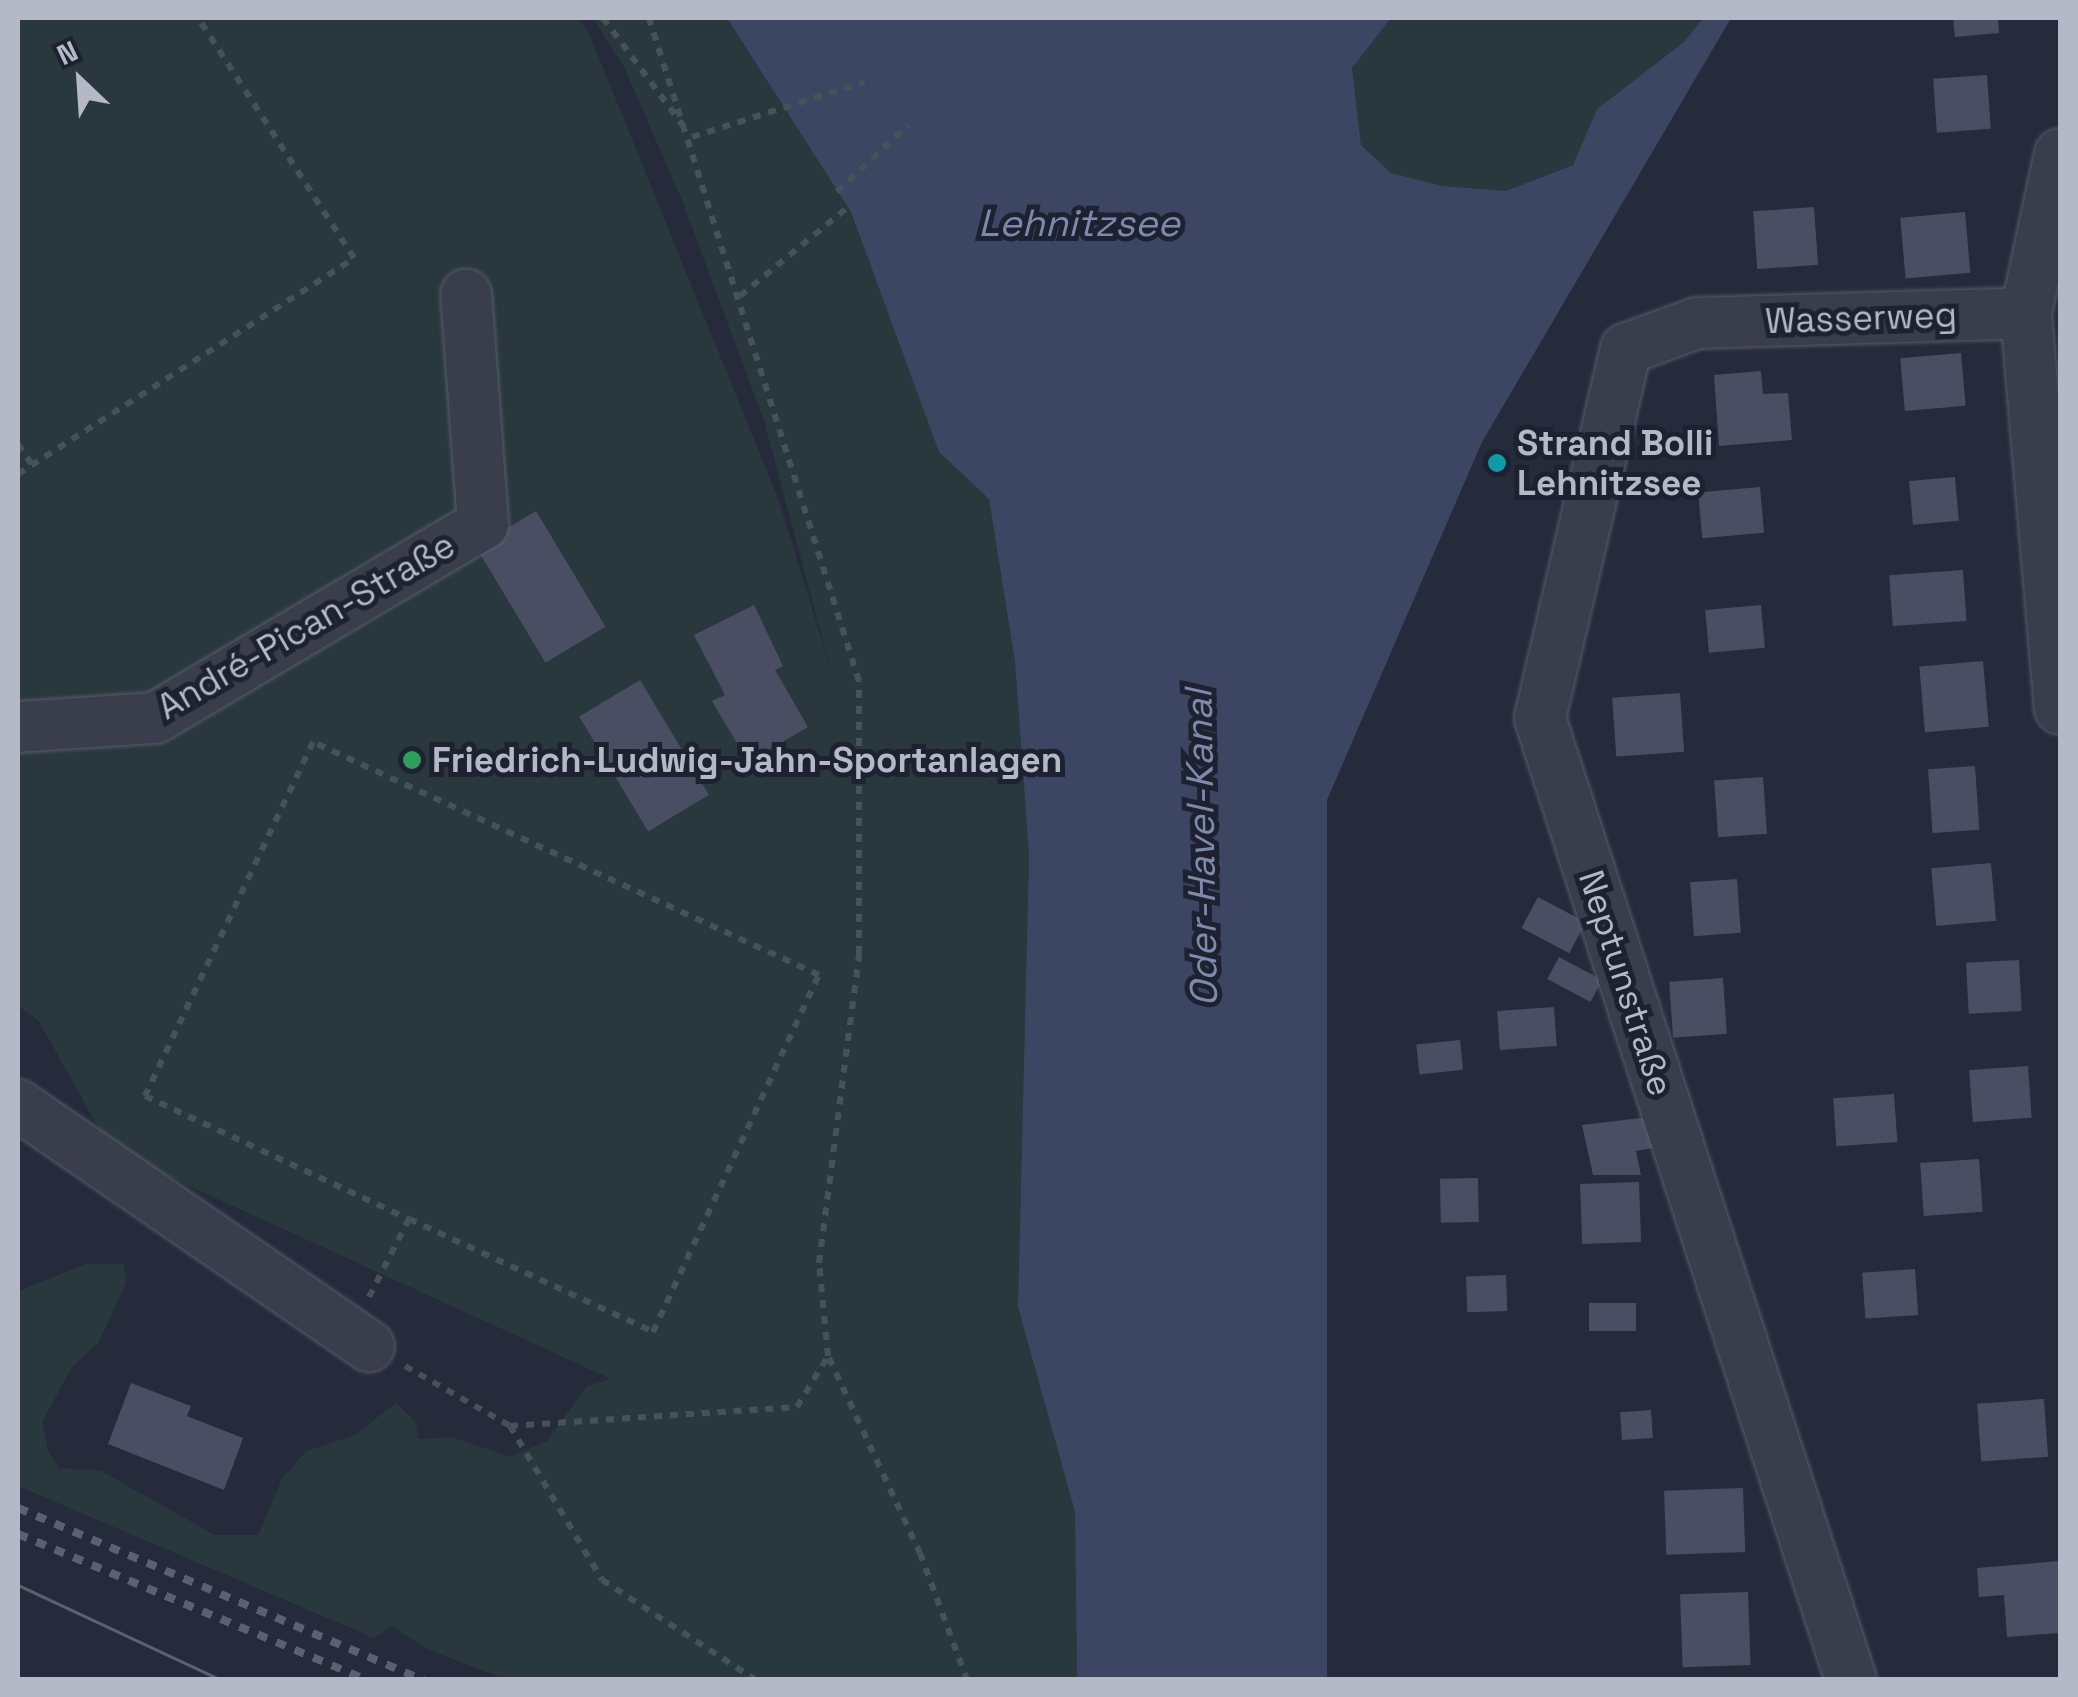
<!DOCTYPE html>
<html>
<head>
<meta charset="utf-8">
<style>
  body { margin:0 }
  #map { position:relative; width:2078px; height:1697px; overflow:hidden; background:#252b3b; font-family:"Space Grotesk",sans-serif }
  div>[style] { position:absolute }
  .green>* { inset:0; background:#28383d }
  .water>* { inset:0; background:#3c4663 }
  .building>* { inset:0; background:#494e62; transform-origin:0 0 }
  .path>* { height:6px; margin-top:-3px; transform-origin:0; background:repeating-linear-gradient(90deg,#455359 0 8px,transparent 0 16px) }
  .roads { filter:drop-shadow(0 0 2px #575b69) drop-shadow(0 0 2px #575b69) }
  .minor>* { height:50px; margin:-25px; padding:0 25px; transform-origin:25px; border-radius:25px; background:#393d4c }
  .tram>* { height:2.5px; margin:-1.25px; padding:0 1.25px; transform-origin:1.25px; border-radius:1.25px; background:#5b6172 }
  .rail>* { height:8px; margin-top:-4px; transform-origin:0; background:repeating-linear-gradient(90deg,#5b6172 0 10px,transparent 0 20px) }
  .dots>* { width:28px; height:28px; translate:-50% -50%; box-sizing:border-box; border:5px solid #1e2230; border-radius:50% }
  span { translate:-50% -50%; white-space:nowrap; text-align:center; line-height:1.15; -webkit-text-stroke:10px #1e2230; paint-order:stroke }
  .street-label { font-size:35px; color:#b4b8c7 }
  .poi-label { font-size:35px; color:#b4b8c7; font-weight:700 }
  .left { translate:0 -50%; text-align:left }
  .water-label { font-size:38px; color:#7e8aac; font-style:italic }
  .frame { position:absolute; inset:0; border:20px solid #b4b8c7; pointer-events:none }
  .north { position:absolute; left:30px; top:30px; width:100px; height:100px; -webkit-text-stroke:8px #1e2230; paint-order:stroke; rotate:335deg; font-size:28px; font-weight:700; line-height:40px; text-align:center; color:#b4b8c7 }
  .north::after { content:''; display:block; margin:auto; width:35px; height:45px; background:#b4b8c7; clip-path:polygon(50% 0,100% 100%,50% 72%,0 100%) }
</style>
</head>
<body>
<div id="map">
  <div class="green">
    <i style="clip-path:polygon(18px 18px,577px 18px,588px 31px,779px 501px,831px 670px,764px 421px,682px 200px,624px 67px,593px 18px,727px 18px,851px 212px,939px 452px,989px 499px,1015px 662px,1029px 855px,1018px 1307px,1075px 1512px,1077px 1679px,504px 1679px,427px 1649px,392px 1626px,374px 1638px,18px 1486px,18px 1291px,86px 1264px,124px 1264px,126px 1283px,98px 1343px,72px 1367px,42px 1422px,48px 1451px,59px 1468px,101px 1471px,215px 1535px,258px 1535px,282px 1479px,306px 1451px,353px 1436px,396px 1403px,415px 1421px,419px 1439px,452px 1437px,510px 1457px,547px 1441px,587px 1386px,611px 1379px,111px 1150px,38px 1020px,18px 1006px)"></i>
    <i style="clip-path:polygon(1391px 18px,1703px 18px,1684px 42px,1597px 109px,1573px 165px,1506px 191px,1442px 186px,1391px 173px,1361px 145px,1352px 68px)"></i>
  </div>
  <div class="water">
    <i style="clip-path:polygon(727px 18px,1391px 18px,1352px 68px,1361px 145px,1391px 173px,1442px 186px,1506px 191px,1573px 165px,1597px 109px,1684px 42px,1703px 18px,1731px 18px,1482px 442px,1327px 800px,1327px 1679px,1077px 1679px,1075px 1512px,1018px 1307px,1029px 855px,1015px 662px,989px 499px,939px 452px,851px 212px)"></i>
  </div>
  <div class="building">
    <i style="clip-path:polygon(1953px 18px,1998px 18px,1999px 33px,1955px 37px)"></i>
    <i style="left:1987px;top:75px;width:54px;height:54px;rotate:86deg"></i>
    <i style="left:1814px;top:207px;width:58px;height:61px;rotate:86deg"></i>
    <i style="left:1965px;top:212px;width:61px;height:65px;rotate:85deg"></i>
    <i style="left:1961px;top:353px;width:53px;height:61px;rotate:85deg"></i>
    <i style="clip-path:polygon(1761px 371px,1763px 394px,1788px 393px,1792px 440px,1719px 446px,1714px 375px)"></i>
    <i style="left:1955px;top:477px;width:44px;height:46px;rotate:85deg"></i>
    <i style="left:1760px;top:487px;width:46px;height:62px;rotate:85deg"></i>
    <i style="left:536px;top:511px;width:135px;height:70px;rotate:59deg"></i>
    <i style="left:1963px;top:570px;width:51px;height:74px;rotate:86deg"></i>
    <i style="clip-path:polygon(754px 605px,783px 666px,775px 670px,808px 727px,748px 762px,712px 701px,725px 695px,694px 635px)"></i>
    <i style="left:1761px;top:605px;width:43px;height:56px;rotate:85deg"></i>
    <i style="left:1983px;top:661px;width:66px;height:64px;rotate:85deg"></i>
    <i style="left:640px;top:680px;width:134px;height:71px;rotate:59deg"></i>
    <i style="left:1680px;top:693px;width:59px;height:68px;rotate:86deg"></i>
    <i style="left:1975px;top:766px;width:64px;height:47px;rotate:86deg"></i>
    <i style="left:1763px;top:777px;width:57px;height:49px;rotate:86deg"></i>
    <i style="left:1991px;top:863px;width:58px;height:60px;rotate:85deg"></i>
    <i style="left:1737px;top:879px;width:54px;height:47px;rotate:86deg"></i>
    <i style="left:1538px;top:897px;width:54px;height:35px;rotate:28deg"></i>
    <i style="left:1559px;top:957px;width:49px;height:25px;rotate:28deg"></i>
    <i style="left:2019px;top:960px;width:51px;height:53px;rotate:87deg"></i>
    <i style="left:1723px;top:978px;width:56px;height:54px;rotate:86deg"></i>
    <i style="left:1554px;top:1007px;width:39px;height:57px;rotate:86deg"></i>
    <i style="left:1460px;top:1040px;width:30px;height:44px;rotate:84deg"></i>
    <i style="left:2028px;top:1066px;width:52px;height:59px;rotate:86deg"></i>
    <i style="left:1894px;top:1094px;width:48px;height:61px;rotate:86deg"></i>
    <i style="clip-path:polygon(1649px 1117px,1652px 1148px,1636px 1151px,1641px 1175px,1593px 1175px,1582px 1125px)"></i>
    <i style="left:1979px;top:1159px;width:53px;height:59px;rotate:86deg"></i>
    <i style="left:1478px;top:1178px;width:44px;height:38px;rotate:89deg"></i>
    <i style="left:1639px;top:1182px;width:60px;height:59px;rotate:88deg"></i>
    <i style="left:1915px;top:1269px;width:46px;height:53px;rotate:86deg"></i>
    <i style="left:1506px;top:1275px;width:36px;height:40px;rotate:88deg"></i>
    <i style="left:1636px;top:1303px;width:28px;height:47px;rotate:90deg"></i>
    <i style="clip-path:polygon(131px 1383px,191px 1406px,187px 1416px,243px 1438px,224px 1490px,108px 1444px)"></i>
    <i style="left:2044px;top:1399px;width:58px;height:67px;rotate:86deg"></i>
    <i style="left:1651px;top:1410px;width:28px;height:31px;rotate:86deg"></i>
    <i style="left:1743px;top:1488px;width:64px;height:79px;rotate:88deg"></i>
    <i style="clip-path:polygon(2060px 1561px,2060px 1633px,2007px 1637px,2004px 1595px,1979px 1597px,1977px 1568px)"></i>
    <i style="left:1748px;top:1592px;width:73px;height:68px;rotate:88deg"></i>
  </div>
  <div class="path">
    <i style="left:603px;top:18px;width:142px;rotate:53.3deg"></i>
    <i style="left:692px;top:137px;width:181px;rotate:-17.7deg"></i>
    <i style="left:837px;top:192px;width:98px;rotate:-43.3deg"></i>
    <i style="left:740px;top:296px;width:140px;rotate:-39.5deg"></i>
    <i style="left:18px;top:444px;width:25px;rotate:56deg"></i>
    <i style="left:18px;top:474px;width:399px;rotate:-32.7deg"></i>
    <i style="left:354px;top:258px;width:286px;rotate:-123deg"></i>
    <i style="left:369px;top:1297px;width:88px;rotate:-62.9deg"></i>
    <i style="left:409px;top:1219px;width:269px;rotate:24.8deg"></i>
    <i style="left:653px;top:1332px;width:394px;rotate:-65.1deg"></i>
    <i style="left:819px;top:975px;width:557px;rotate:-155.28deg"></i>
    <i style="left:313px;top:742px;width:392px;rotate:115.4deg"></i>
    <i style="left:145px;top:1096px;width:291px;rotate:25deg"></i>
    <i style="left:829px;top:1358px;width:215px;rotate:65deg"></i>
    <i style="left:920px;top:1553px;width:135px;rotate:69.7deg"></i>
    <i style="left:405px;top:1366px;width:121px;rotate:29.7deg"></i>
    <i style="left:510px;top:1426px;width:179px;rotate:59.1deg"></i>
    <i style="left:602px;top:1580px;width:184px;rotate:33deg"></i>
    <i style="left:510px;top:1426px;width:288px;rotate:-3.8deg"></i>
    <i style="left:797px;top:1407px;width:60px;rotate:-58.7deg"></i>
    <i style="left:828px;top:1356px;width:93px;rotate:-95.5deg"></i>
    <i style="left:819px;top:1263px;width:312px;rotate:-82.6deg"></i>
    <i style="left:859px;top:954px;width:273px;rotate:-90deg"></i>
    <i style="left:859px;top:681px;width:695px;rotate:-107.58deg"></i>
  </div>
  <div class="roads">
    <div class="minor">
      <i style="left:2060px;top:154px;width:163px;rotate:102.1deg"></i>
      <i style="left:2026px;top:313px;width:397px;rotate:85.1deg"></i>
      <i style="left:18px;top:727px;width:137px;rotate:-3.8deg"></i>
      <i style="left:155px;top:718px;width:381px;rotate:-30.6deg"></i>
      <i style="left:483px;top:524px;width:230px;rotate:-94.2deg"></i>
      <i style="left:18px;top:1105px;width:426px;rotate:34.5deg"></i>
      <i style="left:1851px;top:1680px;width:1011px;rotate:-107.92deg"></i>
      <i style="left:1540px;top:718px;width:379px;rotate:-76.9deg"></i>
      <i style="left:1626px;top:349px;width:76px;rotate:-20.1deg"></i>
      <i style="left:1697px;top:323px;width:329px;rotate:-1.7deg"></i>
    </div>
  </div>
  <div class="tram">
    <i style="left:18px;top:1585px;width:225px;rotate:25deg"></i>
  </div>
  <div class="rail">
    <i style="left:18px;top:1508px;width:441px;rotate:23deg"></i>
    <i style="left:18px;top:1534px;width:378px;rotate:22.7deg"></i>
  </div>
  <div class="dots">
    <i style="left:1497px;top:463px;background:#0f9aa8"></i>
    <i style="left:412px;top:760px;background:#2e9e5b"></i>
  </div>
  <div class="street-label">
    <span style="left:1861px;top:318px;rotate:-2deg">Wasserweg</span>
    <span style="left:306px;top:626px;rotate:-30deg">André-Pican-Straße</span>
    <span style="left:1626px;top:983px;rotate:72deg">Neptunstraße</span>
  </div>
  <div class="poi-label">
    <span class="left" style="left:1517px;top:463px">Strand Bolli<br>Lehnitzsee</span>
    <span class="left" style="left:432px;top:760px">Friedrich-Ludwig-Jahn-Sportanlagen</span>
  </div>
  <div class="water-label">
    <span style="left:1079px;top:224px">Lehnitzsee</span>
    <span style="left:1202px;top:848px;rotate:-91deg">Oder-Havel-Kanal</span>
  </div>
  <div class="frame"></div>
  <div class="north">N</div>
</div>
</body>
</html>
